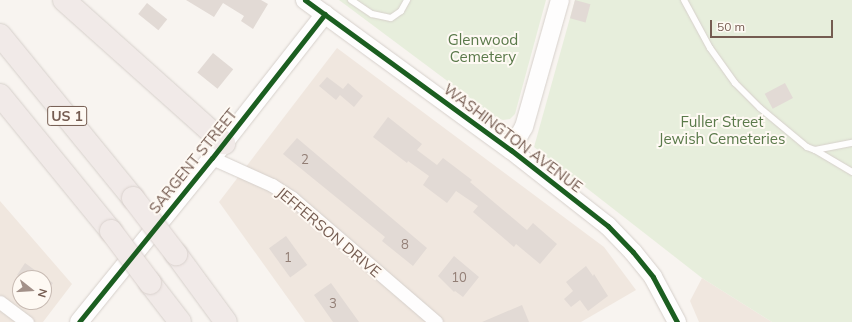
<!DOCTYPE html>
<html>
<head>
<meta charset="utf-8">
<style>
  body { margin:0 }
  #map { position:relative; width:852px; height:322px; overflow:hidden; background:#f8f4f0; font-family:Mulish,sans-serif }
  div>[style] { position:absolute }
  .residential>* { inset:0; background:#f0e7df }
  .green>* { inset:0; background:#e7eedc }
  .building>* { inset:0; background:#e2dad5; transform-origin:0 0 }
  .roads { filter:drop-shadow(0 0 1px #d6d0cb) drop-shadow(0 0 1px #d6d0cb) }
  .lane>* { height:6px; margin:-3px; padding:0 3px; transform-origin:3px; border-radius:3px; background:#fefdfd }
  .street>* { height:13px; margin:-6.5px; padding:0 6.5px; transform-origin:6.5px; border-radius:6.5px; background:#fefdfd }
  .secondary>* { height:18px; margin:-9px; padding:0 9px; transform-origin:9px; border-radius:9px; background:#fefdfd }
  .highway>* { height:22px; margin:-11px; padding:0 11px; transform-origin:11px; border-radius:11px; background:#f1eae8 }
  .bridges { filter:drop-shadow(0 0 1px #d9d1cd) drop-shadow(0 0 1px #d9d1cd) }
  .highway-bridge>* { height:22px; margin:-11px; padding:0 11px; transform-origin:11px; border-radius:11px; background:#f1eae8 }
  .cycleway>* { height:5px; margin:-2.5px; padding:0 2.5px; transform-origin:2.5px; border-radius:2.5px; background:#1b5e20 }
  span { translate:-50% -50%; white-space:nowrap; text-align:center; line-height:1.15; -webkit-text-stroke:4px #fef9f3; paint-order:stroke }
  .number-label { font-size:13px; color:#927e75 }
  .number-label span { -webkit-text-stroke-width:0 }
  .shield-label span { padding:1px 3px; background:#fef9f3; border:1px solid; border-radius:3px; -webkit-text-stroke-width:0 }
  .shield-label { font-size:14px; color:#755c51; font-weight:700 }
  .park-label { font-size:15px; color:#5a794a }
  .street-label { font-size:15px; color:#755c51 }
  .north { position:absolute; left:12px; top:270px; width:40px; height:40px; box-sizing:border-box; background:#fef9f3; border:1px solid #c7bab2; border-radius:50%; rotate:107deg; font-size:11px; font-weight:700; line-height:16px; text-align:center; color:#755c51 }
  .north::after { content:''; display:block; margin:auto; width:14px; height:18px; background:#a39189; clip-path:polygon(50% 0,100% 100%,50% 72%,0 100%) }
  .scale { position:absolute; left:710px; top:20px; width:123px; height:18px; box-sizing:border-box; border:2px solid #755c51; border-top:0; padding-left:5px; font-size:12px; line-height:14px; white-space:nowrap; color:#755c51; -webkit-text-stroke:3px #fef9f3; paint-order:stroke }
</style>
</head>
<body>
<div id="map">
  <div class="residential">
    <i style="clip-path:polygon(337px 48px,604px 247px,636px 290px,581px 322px,305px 322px,219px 202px)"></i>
    <i style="clip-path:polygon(evenodd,0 201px,72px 284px,43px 322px,0 322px,0 201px,20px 278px,44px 278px,44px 302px,20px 302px,20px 278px)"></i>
    <i style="clip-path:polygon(702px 278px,772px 322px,699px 322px,690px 301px)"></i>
  </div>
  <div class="green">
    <i style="clip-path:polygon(339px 0,546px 0,515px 114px,510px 119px,503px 120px,497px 118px)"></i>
    <i style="clip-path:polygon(575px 0,852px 0,852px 322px,772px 322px,702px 278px,534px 147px)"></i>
  </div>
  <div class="building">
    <i style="clip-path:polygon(186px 0,261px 0,268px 4px,253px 29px,241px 21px,244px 16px,223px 3px,214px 17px)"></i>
    <i style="left:575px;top:0;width:16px;height:19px;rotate:15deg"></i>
    <i style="left:147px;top:3px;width:26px;height:14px;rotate:39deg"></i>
    <i style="left:213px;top:53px;width:26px;height:25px;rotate:39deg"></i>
    <i style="clip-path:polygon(327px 77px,343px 89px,348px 83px,363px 96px,354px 107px,340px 95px,336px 100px,319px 86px)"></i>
    <i style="left:785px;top:83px;width:17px;height:23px;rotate:62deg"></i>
    <i style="clip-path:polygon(388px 117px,422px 144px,417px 150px,437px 165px,443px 158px,472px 180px,470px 182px,527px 230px,533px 223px,557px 244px,540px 264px,516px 244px,514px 247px,473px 212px,478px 206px,456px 191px,447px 203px,423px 185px,429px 176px,408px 161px,407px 163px,373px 137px)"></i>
    <i style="clip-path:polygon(297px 138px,427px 248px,413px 266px,382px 241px,385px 237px,283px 154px)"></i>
    <i style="left:286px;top:236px;width:36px;height:21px;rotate:54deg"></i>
    <i style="clip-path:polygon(454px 256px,479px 277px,463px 297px,455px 291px,454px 292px,438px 276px)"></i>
    <i style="clip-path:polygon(25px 263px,53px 283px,44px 295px,44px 278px,21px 278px,17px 275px)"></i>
    <i style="clip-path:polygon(586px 266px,593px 276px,594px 274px,608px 296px,588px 311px,580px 300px,571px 307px,564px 299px,573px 291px,566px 282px)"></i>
    <i style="clip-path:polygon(331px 283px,359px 322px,333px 322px,314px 295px)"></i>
    <i style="clip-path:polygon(522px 305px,529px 322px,482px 322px)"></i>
  </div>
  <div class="roads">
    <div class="lane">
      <i style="left:351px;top:0;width:25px;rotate:34deg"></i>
      <i style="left:372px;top:14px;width:19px;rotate:12deg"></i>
      <i style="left:391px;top:18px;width:12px;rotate:-35deg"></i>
      <i style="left:401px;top:11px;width:13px;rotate:-61deg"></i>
      <i style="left:684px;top:0;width:55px;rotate:61.6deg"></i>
      <i style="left:710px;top:48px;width:43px;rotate:54.5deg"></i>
      <i style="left:735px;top:83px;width:35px;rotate:45deg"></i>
      <i style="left:760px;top:108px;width:61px;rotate:39.7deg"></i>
      <i style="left:807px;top:147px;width:9px;rotate:21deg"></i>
      <i style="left:815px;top:150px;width:43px;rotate:30.7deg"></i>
      <i style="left:815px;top:150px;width:38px;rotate:-11deg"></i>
    </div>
    <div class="street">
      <i style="left:212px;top:158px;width:66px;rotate:24.2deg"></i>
      <i style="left:272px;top:185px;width:24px;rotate:33deg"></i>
      <i style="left:292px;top:198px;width:190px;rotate:40.7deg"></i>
      <i style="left:0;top:302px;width:34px;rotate:37deg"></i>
    </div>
    <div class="secondary">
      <i style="left:305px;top:0;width:255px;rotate:36.1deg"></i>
      <i style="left:511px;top:150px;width:123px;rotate:38.1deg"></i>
      <i style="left:608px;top:226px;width:36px;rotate:46deg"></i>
      <i style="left:633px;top:252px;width:32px;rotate:51deg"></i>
      <i style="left:653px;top:277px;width:51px;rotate:61.9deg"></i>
      <i style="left:511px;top:150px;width:26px;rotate:-61deg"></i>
      <i style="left:524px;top:127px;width:132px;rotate:-74.2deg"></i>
      <i style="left:79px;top:322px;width:211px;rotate:-51deg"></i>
      <i style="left:212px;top:158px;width:183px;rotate:-51.9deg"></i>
    </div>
    <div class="highway">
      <i style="left:64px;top:0;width:215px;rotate:41.8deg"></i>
      <i style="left:0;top:35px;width:210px;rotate:50.8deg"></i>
      <i style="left:0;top:95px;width:176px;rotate:50.8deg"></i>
      <i style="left:176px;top:254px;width:84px;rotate:53.7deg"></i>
      <i style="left:150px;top:283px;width:49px;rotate:52.4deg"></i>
    </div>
  </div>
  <div class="bridges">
    <div class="highway-bridge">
      <i style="left:133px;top:198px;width:71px;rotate:52.5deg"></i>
      <i style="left:111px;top:231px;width:65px;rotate:53.1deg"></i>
    </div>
  </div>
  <div class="cycleway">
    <i style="left:305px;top:0;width:255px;rotate:36.1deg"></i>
    <i style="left:511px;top:150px;width:123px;rotate:38.1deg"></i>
    <i style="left:608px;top:226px;width:36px;rotate:46deg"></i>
    <i style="left:633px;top:252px;width:32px;rotate:51deg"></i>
    <i style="left:653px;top:277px;width:51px;rotate:61.9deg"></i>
    <i style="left:79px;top:322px;width:211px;rotate:-51deg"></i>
    <i style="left:212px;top:158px;width:183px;rotate:-51.9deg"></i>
  </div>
  <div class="number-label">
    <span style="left:305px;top:159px">2</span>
    <span style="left:405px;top:244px">8</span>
    <span style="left:288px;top:257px">1</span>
    <span style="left:459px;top:277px">10</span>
    <span style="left:333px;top:303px">3</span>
  </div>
  <div class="shield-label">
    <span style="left:67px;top:116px">US 1</span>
  </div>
  <div class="park-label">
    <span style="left:483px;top:48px">Glenwood<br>Cemetery</span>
    <span style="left:722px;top:130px">Fuller Street<br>Jewish Cemeteries</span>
  </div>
  <div class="street-label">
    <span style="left:513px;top:138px;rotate:37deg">WASHINGTON AVENUE</span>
    <span style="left:193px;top:161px;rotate:-51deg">SARGENT STREET</span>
    <span style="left:329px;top:232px;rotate:40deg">JEFFERSON DRIVE</span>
  </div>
  <div class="north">N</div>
  <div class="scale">50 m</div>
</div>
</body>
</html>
